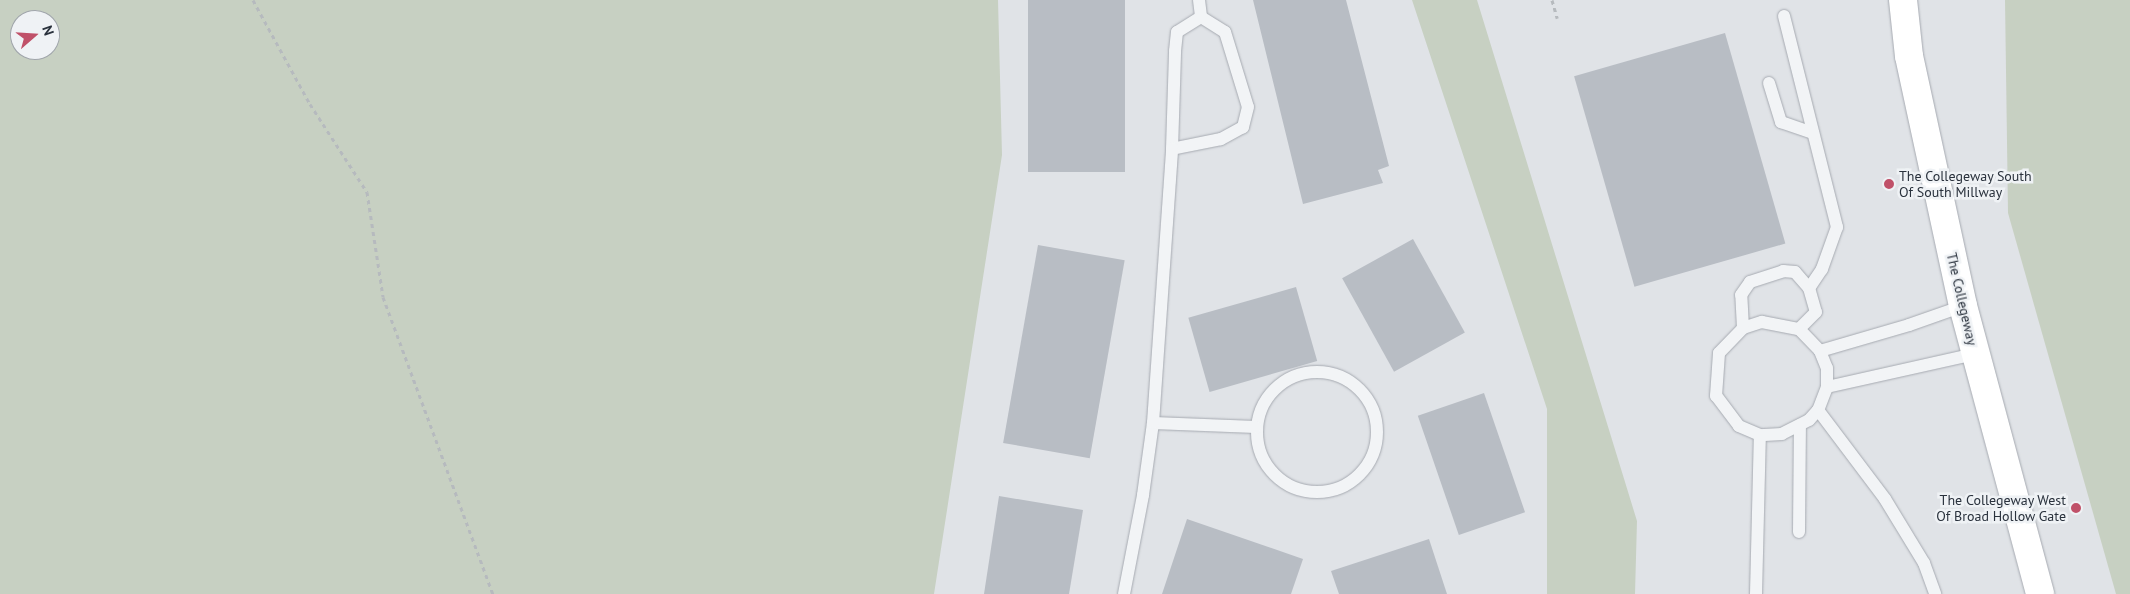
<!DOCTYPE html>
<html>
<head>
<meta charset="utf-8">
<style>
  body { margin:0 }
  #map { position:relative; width:2130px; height:594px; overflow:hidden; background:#e0e3e7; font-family:"PT Sans",sans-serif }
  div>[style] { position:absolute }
  .green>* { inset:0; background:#c7d0c2 }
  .building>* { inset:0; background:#b8bdc4; transform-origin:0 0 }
  .path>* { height:3px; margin-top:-1.5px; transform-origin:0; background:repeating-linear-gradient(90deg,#b6babe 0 4px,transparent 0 8px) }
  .roads { filter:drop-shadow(0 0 1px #a6aab1) drop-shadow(0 0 1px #a6aab1) }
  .lane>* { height:12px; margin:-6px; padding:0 6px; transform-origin:6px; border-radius:6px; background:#f2f4f6 }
  .lane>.ring { margin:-6px; padding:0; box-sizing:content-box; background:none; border:12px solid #f2f4f6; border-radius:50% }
  .secondary>* { height:28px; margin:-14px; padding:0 14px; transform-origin:14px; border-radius:14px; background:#fff }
  .dots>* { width:14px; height:14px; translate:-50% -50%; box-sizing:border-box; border:2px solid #eff2f5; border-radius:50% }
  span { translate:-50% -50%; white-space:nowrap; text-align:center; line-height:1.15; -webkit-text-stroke:5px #eff2f5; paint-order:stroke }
  .poi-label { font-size:14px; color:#2a323d }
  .left { translate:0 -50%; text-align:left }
  .right { translate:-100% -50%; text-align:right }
  .street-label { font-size:14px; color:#2a323d }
  .north { position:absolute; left:10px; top:10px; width:50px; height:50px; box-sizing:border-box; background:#eff2f5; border:1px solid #a0a5ab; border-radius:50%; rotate:71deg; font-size:14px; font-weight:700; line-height:20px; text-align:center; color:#2a323d }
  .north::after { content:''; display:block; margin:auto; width:18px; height:22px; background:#c05169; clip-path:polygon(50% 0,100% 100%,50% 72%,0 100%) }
</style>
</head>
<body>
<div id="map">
  <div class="green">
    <i style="clip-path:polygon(evenodd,0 0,998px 0,1002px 155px,934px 594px,0 594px,0 0,20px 20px,50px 20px,50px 50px,20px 50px,20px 20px)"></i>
    <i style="clip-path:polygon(1412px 0,1477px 0,1637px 521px,1635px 594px,1547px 594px,1547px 409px)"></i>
    <i style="clip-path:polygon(2005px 0,2130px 0,2130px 594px,2116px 594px,2008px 213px)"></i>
  </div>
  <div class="building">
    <i style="left:1028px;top:0;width:97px;height:172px"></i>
    <i style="clip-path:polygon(1253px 0,1346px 0,1389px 166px,1378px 170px,1383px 183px,1303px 204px)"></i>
    <i style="left:1725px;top:33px;width:219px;height:157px;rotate:74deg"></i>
    <i style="left:1413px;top:239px;width:107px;height:81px;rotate:61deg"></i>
    <i style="left:1038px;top:245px;width:88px;height:201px;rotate:10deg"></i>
    <i style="left:1296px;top:287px;width:77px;height:112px;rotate:74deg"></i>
    <i style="left:1484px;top:393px;width:126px;height:70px;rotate:71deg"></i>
    <i style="clip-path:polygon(999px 496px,1083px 510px,1069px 594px,984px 594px)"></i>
    <i style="clip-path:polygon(1187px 519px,1303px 559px,1291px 594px,1162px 594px)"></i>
    <i style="clip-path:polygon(1429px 539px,1447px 594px,1339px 594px,1331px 571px)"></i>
  </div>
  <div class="path">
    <i style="left:253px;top:0;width:119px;rotate:61.3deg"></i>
    <i style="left:310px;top:104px;width:105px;rotate:57.1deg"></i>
    <i style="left:367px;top:192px;width:106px;rotate:81.3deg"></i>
    <i style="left:383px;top:297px;width:317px;rotate:69.7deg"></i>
    <i style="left:1552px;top:0;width:19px;rotate:74deg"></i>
  </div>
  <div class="roads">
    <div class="lane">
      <i style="left:1199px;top:0;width:17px;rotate:83deg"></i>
      <i style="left:1784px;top:16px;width:218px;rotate:75.9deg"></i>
      <i style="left:1837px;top:227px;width:45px;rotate:109.7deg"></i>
      <i style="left:1822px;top:269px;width:23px;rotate:124deg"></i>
      <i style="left:1809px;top:288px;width:25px;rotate:74deg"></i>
      <i style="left:1816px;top:312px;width:24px;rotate:135deg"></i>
      <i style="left:1201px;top:17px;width:28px;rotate:32deg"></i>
      <i style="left:1225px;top:32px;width:78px;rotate:73deg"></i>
      <i style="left:1248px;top:107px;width:21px;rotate:104deg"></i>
      <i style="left:1243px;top:127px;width:25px;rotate:151deg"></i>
      <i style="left:1221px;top:139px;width:50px;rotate:168.5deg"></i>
      <i style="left:1172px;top:149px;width:98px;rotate:-88.2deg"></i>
      <i style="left:1175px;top:51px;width:19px;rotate:-84deg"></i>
      <i style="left:1177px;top:32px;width:28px;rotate:-32deg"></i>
      <i style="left:1769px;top:83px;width:41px;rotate:72.9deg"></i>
      <i style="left:1781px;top:122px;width:34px;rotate:19deg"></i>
      <i style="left:1762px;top:322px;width:38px;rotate:11deg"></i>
      <i style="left:1799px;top:329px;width:30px;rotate:46deg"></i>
      <i style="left:1820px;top:351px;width:18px;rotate:68deg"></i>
      <i style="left:1827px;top:368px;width:19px;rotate:90deg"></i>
      <i style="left:1827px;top:387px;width:25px;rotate:111deg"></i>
      <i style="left:1818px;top:410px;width:13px;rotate:132deg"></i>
      <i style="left:1809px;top:420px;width:30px;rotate:153deg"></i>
      <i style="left:1782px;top:434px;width:22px;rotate:177deg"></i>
      <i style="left:1760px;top:435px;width:23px;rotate:-157deg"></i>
      <i style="left:1739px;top:426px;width:38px;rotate:-127deg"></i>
      <i style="left:1716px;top:396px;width:43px;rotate:-86deg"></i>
      <i style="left:1719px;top:353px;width:35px;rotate:-46deg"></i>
      <i style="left:1743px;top:328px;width:20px;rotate:-18deg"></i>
      <i style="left:1743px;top:328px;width:33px;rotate:-93deg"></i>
      <i style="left:1741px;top:295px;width:16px;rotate:-55deg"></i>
      <i style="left:1750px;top:282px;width:35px;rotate:-18deg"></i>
      <i style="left:1783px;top:271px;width:12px;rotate:5deg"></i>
      <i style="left:1795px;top:272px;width:21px;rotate:49deg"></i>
      <i style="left:1820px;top:351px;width:93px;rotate:-16.3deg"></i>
      <i style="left:1909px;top:325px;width:57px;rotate:-19.4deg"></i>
      <i class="ring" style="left:1257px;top:372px;width:108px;height:108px"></i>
      <i style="left:1827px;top:387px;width:152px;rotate:-12.6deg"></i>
      <i style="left:1818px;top:410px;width:111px;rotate:53deg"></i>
      <i style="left:1885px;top:499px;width:75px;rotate:58.6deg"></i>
      <i style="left:1924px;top:563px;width:33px;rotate:70deg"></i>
      <i style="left:1153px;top:423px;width:103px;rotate:2.2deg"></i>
      <i style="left:1799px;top:532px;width:107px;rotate:-89.5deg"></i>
      <i style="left:1124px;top:594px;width:101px;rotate:-79.1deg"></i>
      <i style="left:1143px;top:495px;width:73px;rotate:-82.1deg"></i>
      <i style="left:1153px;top:423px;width:275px;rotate:-86deg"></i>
      <i style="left:1756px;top:594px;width:159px;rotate:-88.6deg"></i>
    </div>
    <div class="secondary">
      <i style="left:1903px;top:0;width:56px;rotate:83.9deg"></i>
      <i style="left:1909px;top:56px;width:256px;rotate:77.8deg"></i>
      <i style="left:1963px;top:306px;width:298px;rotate:75deg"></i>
    </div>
  </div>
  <div class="dots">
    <i style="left:1889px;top:184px;background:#c05169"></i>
    <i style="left:2076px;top:508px;background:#c05169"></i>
  </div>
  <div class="poi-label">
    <span class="left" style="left:1899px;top:184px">The Collegeway South<br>Of South Millway</span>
    <span class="right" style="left:2066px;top:508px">The Collegeway West<br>Of Broad Hollow Gate</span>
  </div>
  <div class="street-label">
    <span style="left:1962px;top:299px;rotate:77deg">The Collegeway</span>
  </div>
  <div class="north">N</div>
</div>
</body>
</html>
